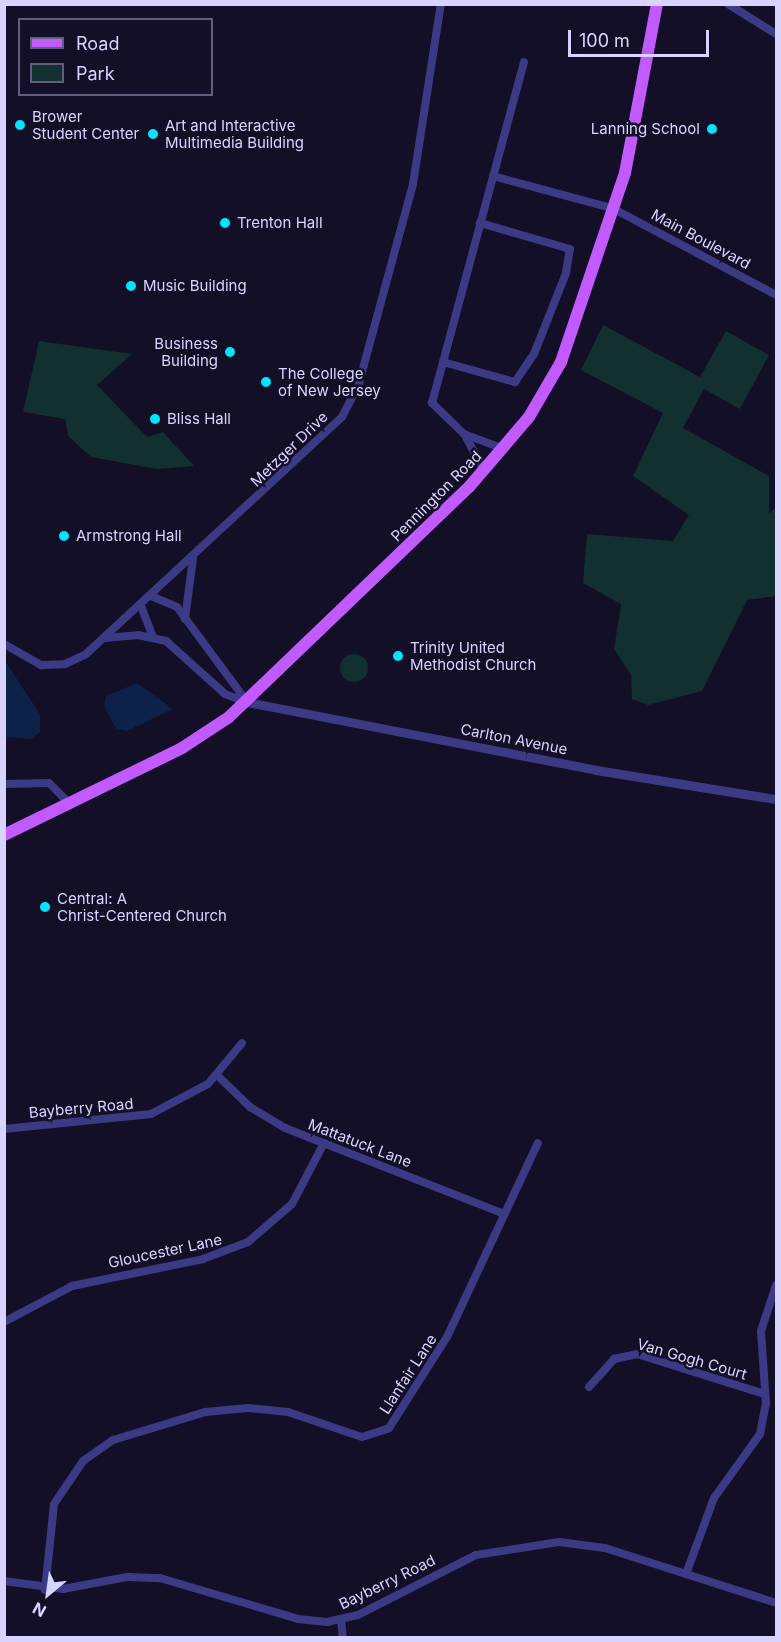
<!DOCTYPE html>
<html>
<head>
<meta charset="utf-8">
<style>
  body { margin:0 }
  #map { position:relative; width:781px; height:1642px; overflow:hidden; background:#130f26; font-family:Inter,sans-serif }
  div>[style] { position:absolute }
  .green>* { inset:0; background:#12302f }
  .round { border-radius:50% }
  .water>* { inset:0; background:#0c2248 }
  .minor>* { height:8px; margin:-4px; padding:0 4px; transform-origin:4px; border-radius:4px; background:#3d3a85 }
  .tertiary>* { height:9px; margin:-4.5px; padding:0 4.5px; transform-origin:4.5px; border-radius:4.5px; background:#3d3a85 }
  .primary>* { height:12px; margin:-6px; padding:0 6px; transform-origin:6px; border-radius:6px; background:#c25bff }
  .dots>* { width:16px; height:16px; translate:-50% -50%; box-sizing:border-box; border:3px solid #130f26; border-radius:50% }
  span { translate:-50% -50%; white-space:nowrap; text-align:center; line-height:1.15; -webkit-text-stroke:5px #130f26; paint-order:stroke }
  .poi-label { font-size:15px; color:#d9d4ff }
  .left { translate:0 -50%; text-align:left }
  .right { translate:-100% -50%; text-align:right }
  .street-label { font-size:15px; color:#d9d4ff }
  .frame { position:absolute; inset:0; border:6px solid #d9d4ff; pointer-events:none }
  .legend { position:absolute; left:18px; top:18px; width:195px; height:78px; box-sizing:border-box; background:#130f26; border:2px solid #625e7d; margin:0; padding:8px 10px; list-style:none; font-size:18px; color:#d9d4ff }
  .legend li { display:flex; align-items:center; gap:12px; height:30px }
  .legend b { width:30px; border:2px solid #625e7d }
  .north { position:absolute; left:18px; top:1564px; width:60px; height:60px; -webkit-text-stroke:4px #130f26; paint-order:stroke; rotate:209deg; font-size:16px; font-weight:700; line-height:24px; text-align:center; color:#d9d4ff }
  .north::after { content:''; display:block; margin:auto; width:21px; height:27px; background:#d9d4ff; clip-path:polygon(50% 0,100% 100%,50% 72%,0 100%) }
  .scale { position:absolute; left:568px; top:30px; width:141px; height:27px; box-sizing:border-box; border:3px solid #d9d4ff; border-top:0; padding-left:8px; font-size:18px; line-height:21px; white-space:nowrap; color:#d9d4ff; -webkit-text-stroke:4px #130f26; paint-order:stroke }
</style>
</head>
<body>
<div id="map">
  <div class="green">
    <i style="clip-path:polygon(603px 325px,700px 377px,726px 331px,769px 355px,740px 409px,704px 389px,683px 428px,769px 476px,769px 514px,776px 507px,776px 596px,747px 600px,702px 691px,648px 705px,632px 699px,631px 675px,614px 649px,621px 604px,583px 583px,587px 534px,673px 541px,689px 515px,633px 476px,663px 413px,581px 370px)"></i>
    <i style="clip-path:polygon(39px 341px,132px 354px,97px 385px,147px 437px,163px 432px,194px 466px,157px 469px,91px 457px,68px 436px,65px 419px,23px 412px)"></i>
    <i class="round" style="left:340px;top:654px;width:28px;height:28px"></i>
  </div>
  <div class="water">
    <i style="clip-path:polygon(5px 661px,40px 714px,40px 732px,31px 739px,9px 737px,5px 741px)"></i>
    <i style="clip-path:polygon(137px 683px,173px 709px,127px 731px,116px 729px,104px 706px,106px 696px)"></i>
  </div>
  <div class="minor">
    <i style="left:728px;top:4px;width:57px;rotate:32deg"></i>
    <i style="left:493px;top:176px;width:123px;rotate:15.1deg"></i>
    <i style="left:612px;top:208px;width:186px;rotate:27.9deg"></i>
    <i style="left:443px;top:362px;width:75px;rotate:15.5deg"></i>
    <i style="left:515px;top:382px;width:34px;rotate:-56deg"></i>
    <i style="left:534px;top:354px;width:87px;rotate:-68.4deg"></i>
    <i style="left:566px;top:273px;width:24px;rotate:-81deg"></i>
    <i style="left:570px;top:249px;width:94px;rotate:-163.9deg"></i>
    <i style="left:466px;top:437px;width:38px;rotate:62deg"></i>
    <i style="left:504px;top:449px;width:43px;rotate:-159.4deg"></i>
    <i style="left:464px;top:434px;width:45px;rotate:-135.9deg"></i>
    <i style="left:432px;top:403px;width:353px;rotate:-74.9deg"></i>
    <i style="left:151px;top:596px;width:28px;rotate:23deg"></i>
    <i style="left:177px;top:607px;width:118px;rotate:53.6deg"></i>
    <i style="left:141px;top:606px;width:33px;rotate:69deg"></i>
    <i style="left:185px;top:619px;width:62px;rotate:-82.5deg"></i>
    <i style="left:105px;top:638px;width:33px;rotate:-5deg"></i>
    <i style="left:138px;top:635px;width:29px;rotate:12deg"></i>
    <i style="left:166px;top:641px;width:79px;rotate:41.9deg"></i>
    <i style="left:225px;top:694px;width:22px;rotate:21deg"></i>
    <i style="left:4px;top:644px;width:43px;rotate:29.6deg"></i>
    <i style="left:41px;top:665px;width:24px;rotate:-2deg"></i>
    <i style="left:65px;top:664px;width:23px;rotate:-25deg"></i>
    <i style="left:86px;top:654px;width:349px;rotate:-42.8deg"></i>
    <i style="left:342px;top:417px;width:38px;rotate:-63deg"></i>
    <i style="left:359px;top:383px;width:206px;rotate:-74.8deg"></i>
    <i style="left:413px;top:184px;width:182px;rotate:-81.2deg"></i>
    <i style="left:4px;top:784px;width:45px;rotate:-1.3deg"></i>
    <i style="left:49px;top:783px;width:25px;rotate:45deg"></i>
    <i style="left:218px;top:1076px;width:45px;rotate:44.1deg"></i>
    <i style="left:250px;top:1107px;width:41px;rotate:31deg"></i>
    <i style="left:285px;top:1128px;width:236px;rotate:21.4deg"></i>
    <i style="left:4px;top:1129px;width:148px;rotate:-5.8deg"></i>
    <i style="left:151px;top:1114px;width:64px;rotate:-27.8deg"></i>
    <i style="left:208px;top:1084px;width:53px;rotate:-50.3deg"></i>
    <i style="left:4px;top:1322px;width:77px;rotate:-27.9deg"></i>
    <i style="left:72px;top:1286px;width:134px;rotate:-11.6deg"></i>
    <i style="left:203px;top:1259px;width:48px;rotate:-20.7deg"></i>
    <i style="left:248px;top:1242px;width:58px;rotate:-40.8deg"></i>
    <i style="left:292px;top:1204px;width:69px;rotate:-62.3deg"></i>
    <i style="left:589px;top:1387px;width:38px;rotate:-48deg"></i>
    <i style="left:614px;top:1359px;width:24px;rotate:-12deg"></i>
    <i style="left:637px;top:1354px;width:134px;rotate:17.4deg"></i>
    <i style="left:686px;top:1574px;width:81px;rotate:-69.8deg"></i>
    <i style="left:714px;top:1498px;width:79px;rotate:-54.3deg"></i>
    <i style="left:760px;top:1434px;width:31px;rotate:-79deg"></i>
    <i style="left:766px;top:1404px;width:73px;rotate:-93.9deg"></i>
    <i style="left:761px;top:1331px;width:48px;rotate:-71.9deg"></i>
    <i style="left:4px;top:1581px;width:60px;rotate:7.7deg"></i>
    <i style="left:63px;top:1589px;width:65px;rotate:-10.6deg"></i>
    <i style="left:127px;top:1577px;width:33px;rotate:2deg"></i>
    <i style="left:160px;top:1578px;width:144px;rotate:16.5deg"></i>
    <i style="left:298px;top:1619px;width:29px;rotate:6deg"></i>
    <i style="left:327px;top:1622px;width:32px;rotate:-13deg"></i>
    <i style="left:358px;top:1615px;width:132px;rotate:-27deg"></i>
    <i style="left:476px;top:1555px;width:84px;rotate:-8.9deg"></i>
    <i style="left:559px;top:1542px;width:46px;rotate:7.4deg"></i>
    <i style="left:605px;top:1548px;width:180px;rotate:17.8deg"></i>
    <i style="left:45px;top:1590px;width:86px;rotate:-84deg"></i>
    <i style="left:54px;top:1504px;width:52px;rotate:-56deg"></i>
    <i style="left:83px;top:1461px;width:37px;rotate:-35deg"></i>
    <i style="left:113px;top:1440px;width:96px;rotate:-16.9deg"></i>
    <i style="left:205px;top:1412px;width:43px;rotate:-5.3deg"></i>
    <i style="left:248px;top:1408px;width:40px;rotate:5.7deg"></i>
    <i style="left:288px;top:1412px;width:78px;rotate:18.7deg"></i>
    <i style="left:362px;top:1437px;width:28px;rotate:-18deg"></i>
    <i style="left:389px;top:1428px;width:108px;rotate:-57.5deg"></i>
    <i style="left:447px;top:1337px;width:214px;rotate:-64.9deg"></i>
    <i style="left:341px;top:1620px;width:18px;rotate:84deg"></i>
  </div>
  <div class="tertiary">
    <i style="left:247px;top:702px;width:356px;rotate:11deg"></i>
    <i style="left:596px;top:770px;width:182px;rotate:9.2deg"></i>
  </div>
  <div class="primary">
    <i style="left:4px;top:835px;width:198px;rotate:-26deg"></i>
    <i style="left:182px;top:748px;width:56px;rotate:-33.4deg"></i>
    <i style="left:229px;top:717px;width:332px;rotate:-43.8deg"></i>
    <i style="left:469px;top:487px;width:92px;rotate:-49.4deg"></i>
    <i style="left:529px;top:417px;width:64px;rotate:-59.8deg"></i>
    <i style="left:561px;top:362px;width:200px;rotate:-71.3deg"></i>
    <i style="left:625px;top:173px;width:172px;rotate:-79.3deg"></i>
  </div>
  <div class="dots">
    <i style="left:20px;top:125px;background:#00e5ff"></i>
    <i style="left:712px;top:129px;background:#00e5ff"></i>
    <i style="left:153px;top:134px;background:#00e5ff"></i>
    <i style="left:225px;top:223px;background:#00e5ff"></i>
    <i style="left:131px;top:286px;background:#00e5ff"></i>
    <i style="left:230px;top:352px;background:#00e5ff"></i>
    <i style="left:266px;top:382px;background:#00e5ff"></i>
    <i style="left:155px;top:419px;background:#00e5ff"></i>
    <i style="left:64px;top:536px;background:#00e5ff"></i>
    <i style="left:398px;top:656px;background:#00e5ff"></i>
    <i style="left:45px;top:907px;background:#00e5ff"></i>
  </div>
  <div class="poi-label">
    <span class="left" style="left:32px;top:125px">Brower<br>Student Center</span>
    <span class="left" style="left:165px;top:134px">Art and Interactive<br>Multimedia Building</span>
    <span class="right" style="left:700px;top:129px">Lanning School</span>
    <span class="left" style="left:237px;top:223px">Trenton Hall</span>
    <span class="left" style="left:143px;top:286px">Music Building</span>
    <span class="right" style="left:218px;top:352px">Business<br>Building</span>
    <span class="left" style="left:278px;top:382px">The College<br>of New Jersey</span>
    <span class="left" style="left:167px;top:419px">Bliss Hall</span>
    <span class="left" style="left:76px;top:536px">Armstrong Hall</span>
    <span class="left" style="left:410px;top:656px">Trinity United<br>Methodist Church</span>
    <span class="left" style="left:57px;top:907px">Central: A<br>Christ-Centered Church</span>
  </div>
  <div class="street-label">
    <span style="left:701px;top:239px;rotate:28deg">Main Boulevard</span>
    <span style="left:289px;top:449px;rotate:-44deg">Metzger Drive</span>
    <span style="left:436px;top:496px;rotate:-45deg">Pennington Road</span>
    <span style="left:514px;top:739px;rotate:11deg">Carlton Avenue</span>
    <span style="left:81px;top:1108px;rotate:-5deg">Bayberry Road</span>
    <span style="left:360px;top:1143px;rotate:21deg">Mattatuck Lane</span>
    <span style="left:165px;top:1251px;rotate:-12deg">Gloucester Lane</span>
    <span style="left:692px;top:1359px;rotate:16deg">Van Gogh Court</span>
    <span style="left:408px;top:1374px;rotate:-57deg">Llanfair Lane</span>
    <span style="left:387px;top:1582px;rotate:-26deg">Bayberry Road</span>
  </div>
  <div class="frame"></div>
  <ul class="legend">
  <li><b style="height:8px;background:#c25bff"></b>Road</li>
  <li><b style="height:16px;background:#12302f"></b>Park</li>
  </ul>
  <div class="north">N</div>
  <div class="scale">100 m</div>
</div>
</body>
</html>
